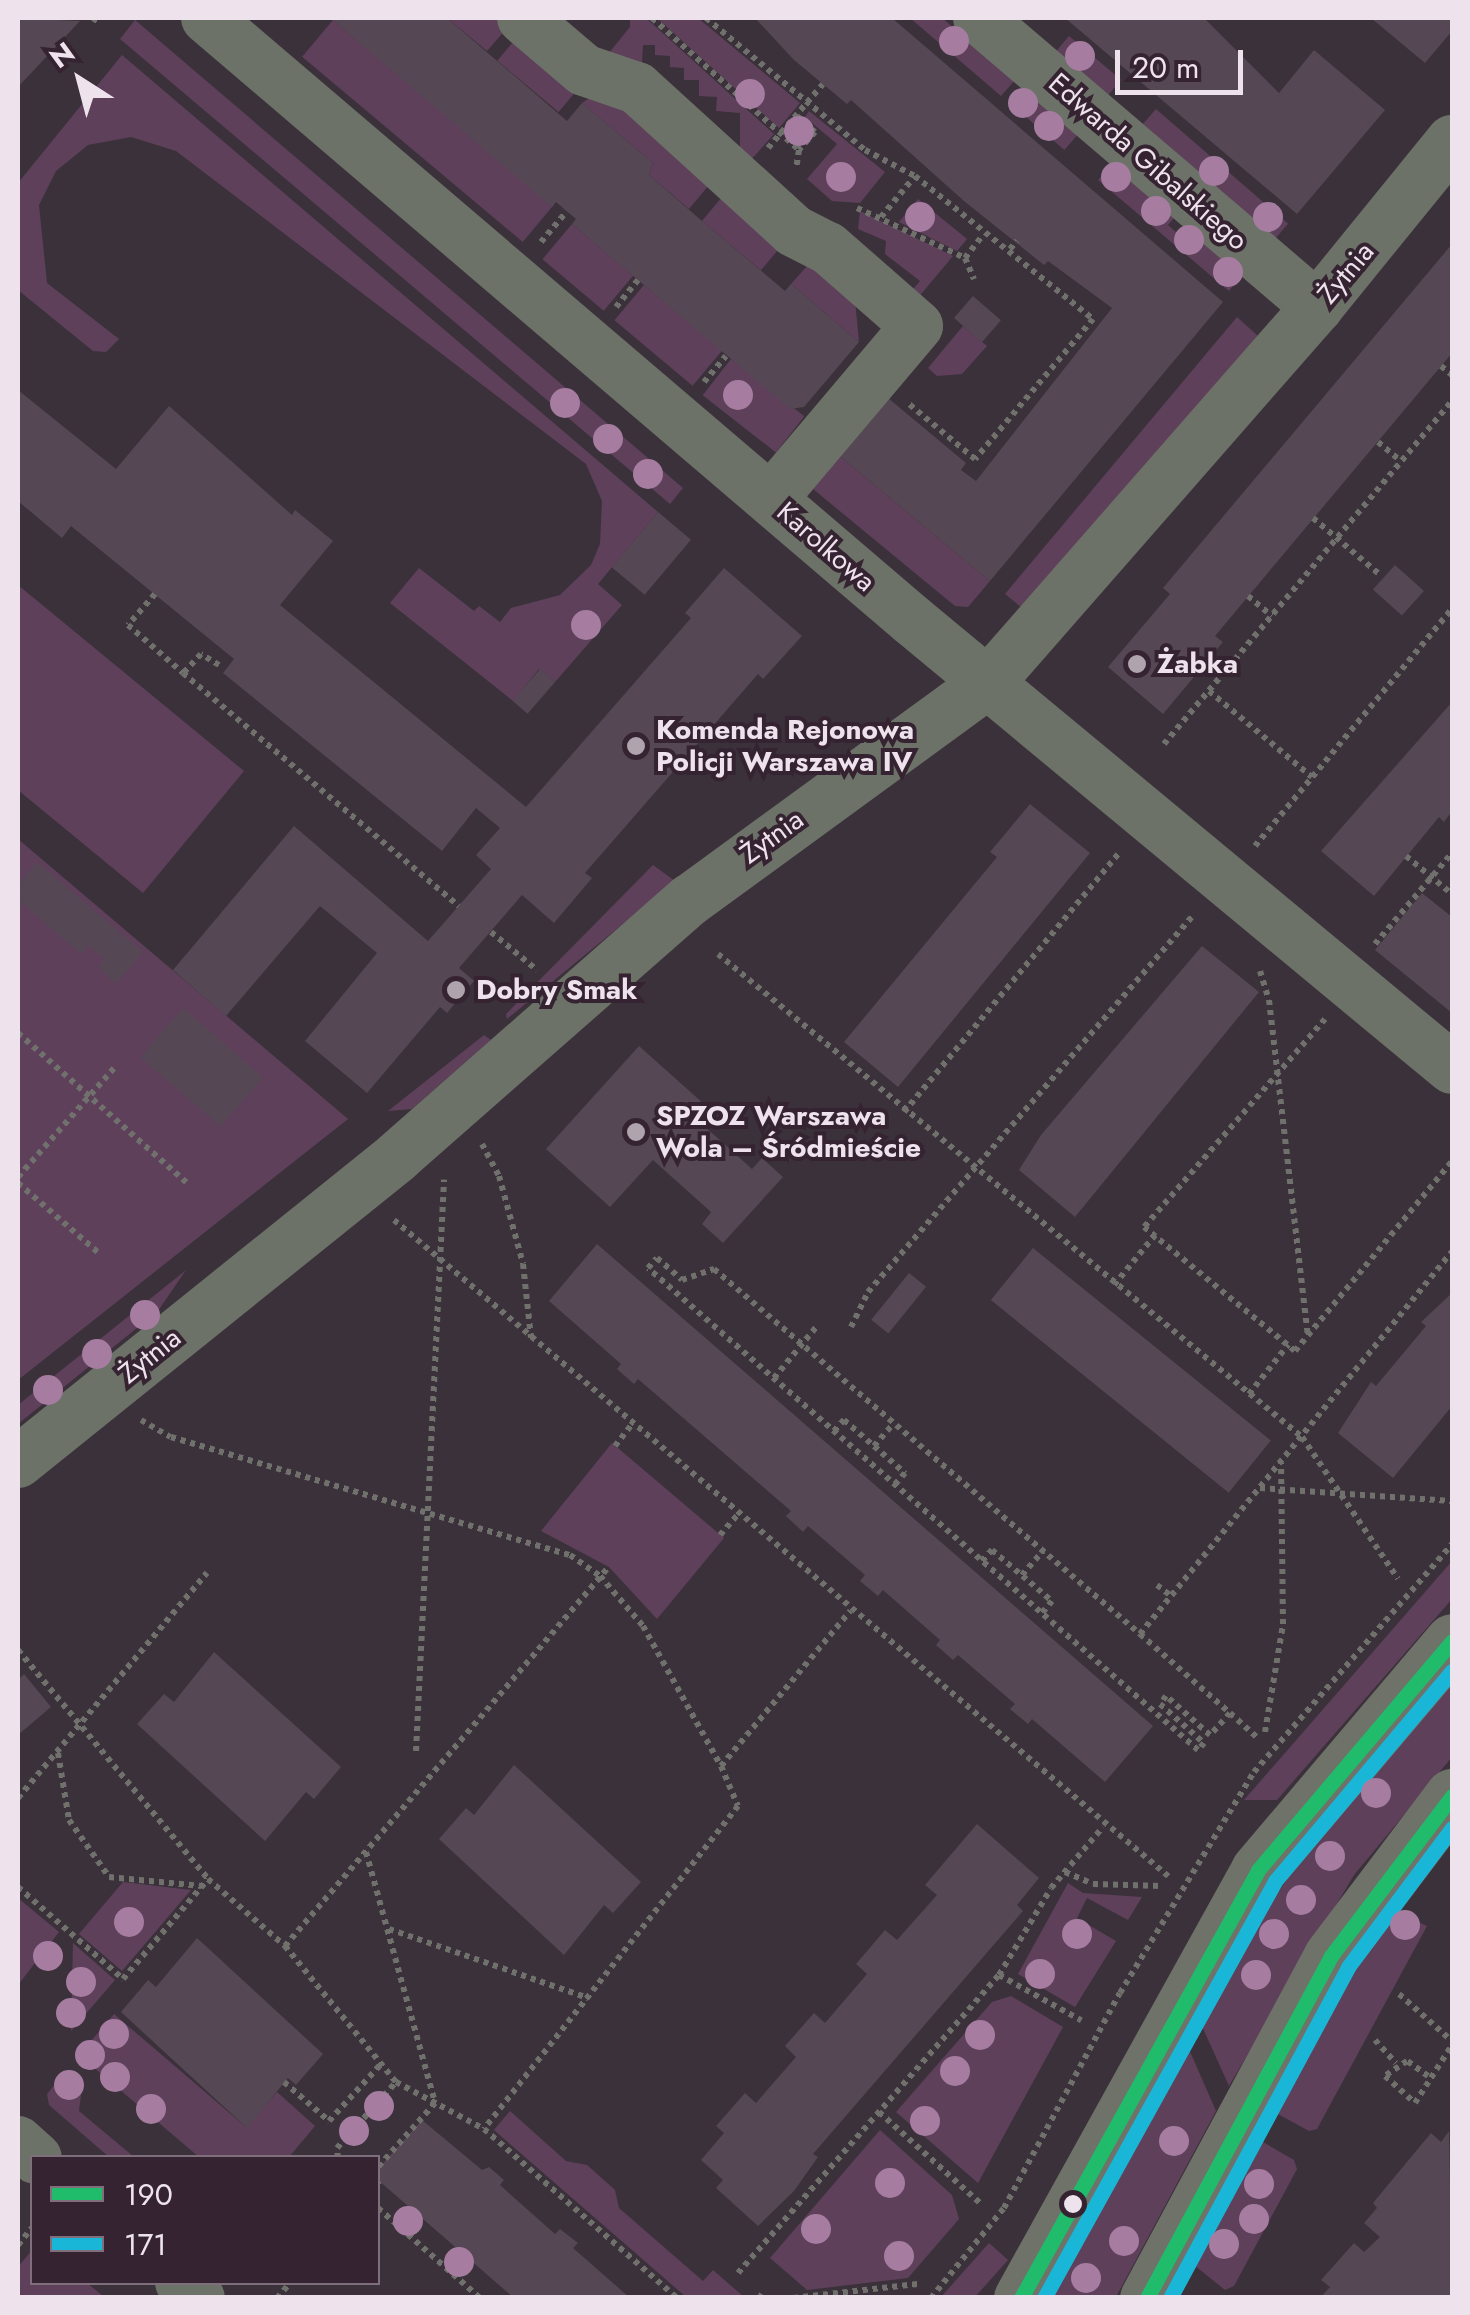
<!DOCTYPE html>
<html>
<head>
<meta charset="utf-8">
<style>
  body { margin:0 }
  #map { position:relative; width:1470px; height:2315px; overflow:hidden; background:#3b313a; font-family:Jost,sans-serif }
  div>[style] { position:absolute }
  .green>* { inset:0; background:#5e405b; transform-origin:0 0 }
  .building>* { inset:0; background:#554754; transform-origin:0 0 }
  .path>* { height:6px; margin-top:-3px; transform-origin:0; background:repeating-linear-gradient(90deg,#70716c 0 5px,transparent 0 10px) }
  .minor>* { height:52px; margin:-26px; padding:0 26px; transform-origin:26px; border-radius:26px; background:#6c7267 }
  .major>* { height:55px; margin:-27.5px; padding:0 27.5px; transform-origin:27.5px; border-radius:27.5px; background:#6e7268 }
  .bus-1>* { height:15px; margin:-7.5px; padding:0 7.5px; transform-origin:7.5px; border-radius:7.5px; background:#20bc6c }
  .bus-2>* { height:15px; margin:-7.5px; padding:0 7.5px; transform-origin:7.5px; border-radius:7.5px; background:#1ab6d8 }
  .trees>* { width:30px; height:30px; margin:-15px; border-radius:50%; background:#a67da1 }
  .dots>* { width:28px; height:28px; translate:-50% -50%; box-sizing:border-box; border:5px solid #352332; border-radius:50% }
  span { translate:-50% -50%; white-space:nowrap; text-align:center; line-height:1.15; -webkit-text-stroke:8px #352332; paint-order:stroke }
  .street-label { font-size:28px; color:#eee2ec }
  .poi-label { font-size:28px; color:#eee2ec; font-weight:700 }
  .left { translate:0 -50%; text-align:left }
  .frame { position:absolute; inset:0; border:20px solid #eee2ec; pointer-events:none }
  .legend { position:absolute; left:30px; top:2155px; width:350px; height:130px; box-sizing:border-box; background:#352332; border:2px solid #7f6f7c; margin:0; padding:12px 18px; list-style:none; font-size:30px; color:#eee2ec }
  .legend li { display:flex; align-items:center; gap:20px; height:50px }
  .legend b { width:50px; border:2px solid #7f6f7c }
  .north { position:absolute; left:30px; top:30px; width:100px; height:100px; -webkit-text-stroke:8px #352332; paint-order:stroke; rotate:324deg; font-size:28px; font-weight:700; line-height:40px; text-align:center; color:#eee2ec }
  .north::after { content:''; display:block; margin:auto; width:35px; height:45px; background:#eee2ec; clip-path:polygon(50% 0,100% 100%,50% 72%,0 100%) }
  .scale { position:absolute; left:1115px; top:50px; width:128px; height:45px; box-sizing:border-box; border:5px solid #eee2ec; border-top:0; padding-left:12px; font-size:30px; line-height:35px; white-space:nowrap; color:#eee2ec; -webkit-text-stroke:8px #352332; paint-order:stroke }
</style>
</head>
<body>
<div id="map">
  <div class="green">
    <i style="clip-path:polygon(447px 18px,508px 18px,513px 21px,487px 51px)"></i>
    <i style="clip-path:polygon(630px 18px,646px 18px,774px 134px,740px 172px,740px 113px,716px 111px,717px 97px,699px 96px,699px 80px,684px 80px,684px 68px,670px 67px,670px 56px,655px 55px,655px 45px,643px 45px,641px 79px,600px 64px,630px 27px)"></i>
    <i style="clip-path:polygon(657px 18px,698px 18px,800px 103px,779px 128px)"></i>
    <i style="clip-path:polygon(910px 18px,942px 18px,1015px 80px,1001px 96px)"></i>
    <i style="clip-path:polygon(135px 20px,683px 488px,670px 504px,120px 39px)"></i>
    <i style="left:333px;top:20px;width:288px;height:48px;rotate:40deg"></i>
    <i style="left:523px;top:30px;width:80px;height:40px;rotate:40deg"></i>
    <i style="left:1069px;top:36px;width:68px;height:21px;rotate:40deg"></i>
    <i style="clip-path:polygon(122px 55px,658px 512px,598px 584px,622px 605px,555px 682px,539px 669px,513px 701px,390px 603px,419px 568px,474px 611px,479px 606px,500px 622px,511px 608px,560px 595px,591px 565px,600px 544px,602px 501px,586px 464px,176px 151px,131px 137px,88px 145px,56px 171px,39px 205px,47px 283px,119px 339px,106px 352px,93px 351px,18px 290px,18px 183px)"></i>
    <i style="clip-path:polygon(604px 88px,714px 179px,689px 209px,649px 175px,653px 163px,582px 103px)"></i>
    <i style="left:1026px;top:89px;width:69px;height:21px;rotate:41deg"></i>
    <i style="left:1156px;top:109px;width:175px;height:20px;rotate:41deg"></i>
    <i style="clip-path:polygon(809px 111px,885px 172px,860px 203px,832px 201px,807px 179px,837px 144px,805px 117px)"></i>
    <i style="clip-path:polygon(1112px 164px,1175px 217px,1168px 225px,1177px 233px,1184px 225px,1242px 275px,1229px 291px,1098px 180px)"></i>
    <i style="left:727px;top:191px;width:77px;height:39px;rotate:40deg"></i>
    <i style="clip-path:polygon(918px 199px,967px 239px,957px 251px,899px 222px)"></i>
    <i style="clip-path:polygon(860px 211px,953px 256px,911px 306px,904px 300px,920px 281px,885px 254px,886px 241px,858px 229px)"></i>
    <i style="left:572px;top:224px;width:80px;height:46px;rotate:40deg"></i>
    <i style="clip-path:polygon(817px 255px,855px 300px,859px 342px,791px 284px)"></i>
    <i style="left:644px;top:285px;width:102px;height:46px;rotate:40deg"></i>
    <i style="clip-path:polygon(1237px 317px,1258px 336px,1021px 607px,1005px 594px)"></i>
    <i style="clip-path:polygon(963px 326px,987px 346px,962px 374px,937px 376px,928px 368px)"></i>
    <i style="left:731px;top:359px;width:93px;height:46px;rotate:38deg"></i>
    <i style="clip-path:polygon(840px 456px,990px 581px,968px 607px,955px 606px,813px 489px)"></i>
    <i style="clip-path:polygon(18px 585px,244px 771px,143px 893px,18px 790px)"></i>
    <i style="clip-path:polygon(18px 839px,348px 1119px,18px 1380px)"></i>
    <i style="clip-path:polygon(653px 865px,675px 881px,507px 1019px,506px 1014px)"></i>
    <i style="clip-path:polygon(484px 1035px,491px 1040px,412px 1109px,388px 1111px)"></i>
    <i style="clip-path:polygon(186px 1270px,158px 1311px,18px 1424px,18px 1405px)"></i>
    <i style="clip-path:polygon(612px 1443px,724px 1538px,657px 1619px,609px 1567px,541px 1531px)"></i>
    <i style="clip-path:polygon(1452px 1561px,1452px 1599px,1277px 1800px,1244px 1800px)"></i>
    <i style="clip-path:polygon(1452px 1682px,1452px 1757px,1354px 1875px,1229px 2086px,1201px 2024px,1251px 1933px,1299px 1861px)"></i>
    <i style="clip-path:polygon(123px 1882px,191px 1890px,122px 1971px,79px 1934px)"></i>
    <i style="clip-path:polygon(1068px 1883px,1083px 1893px,1142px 1897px,1128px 1920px,1087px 1898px,1077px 1918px,1116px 1941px,1075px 2007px,1018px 1974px)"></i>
    <i style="clip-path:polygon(18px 1898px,59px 1932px,18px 1985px)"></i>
    <i style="clip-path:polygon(1394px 1911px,1427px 1926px,1317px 2129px,1309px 2131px,1276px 2113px,1340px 1993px)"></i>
    <i style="clip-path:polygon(73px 1943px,115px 1980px,71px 2031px)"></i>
    <i style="clip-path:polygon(1011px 1996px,1063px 2027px,978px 2183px,896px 2112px,992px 2002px)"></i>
    <i style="clip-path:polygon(114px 2014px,246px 2127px,277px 2092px,315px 2126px,289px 2157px,199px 2157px,79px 2055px)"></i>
    <i style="clip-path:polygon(1188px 2047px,1216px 2111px,1116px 2297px,1052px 2298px)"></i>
    <i style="clip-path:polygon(65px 2072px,82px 2087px,79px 2111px,134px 2157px,109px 2157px,49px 2105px,47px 2094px)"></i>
    <i style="clip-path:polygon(510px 2111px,566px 2161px,587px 2165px,615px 2190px,619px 2208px,703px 2281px,713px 2270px,744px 2297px,686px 2297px,494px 2130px)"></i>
    <i style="clip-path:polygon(880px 2130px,952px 2195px,959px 2219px,908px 2278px,807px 2290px,770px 2258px)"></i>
    <i style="clip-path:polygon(1261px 2141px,1294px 2160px,1297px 2169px,1234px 2286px,1225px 2290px,1194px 2265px)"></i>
    <i style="clip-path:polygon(989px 2243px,1008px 2260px,975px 2297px,941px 2297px)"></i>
    <i style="clip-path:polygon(32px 2250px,32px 2282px,87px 2283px,104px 2297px,18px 2297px,18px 2267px)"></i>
  </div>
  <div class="building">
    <i style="clip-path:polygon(18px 18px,80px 21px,18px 87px)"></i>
    <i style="clip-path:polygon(447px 18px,567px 121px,582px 103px,653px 163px,649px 175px,702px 221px,785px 291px,791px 284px,859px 342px,804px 407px,790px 409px,572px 224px,576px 219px,556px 202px,552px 207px,333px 20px)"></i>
    <i style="clip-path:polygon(755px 18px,892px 18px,1223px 302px,990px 581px,840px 456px,888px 398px,966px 463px,961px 470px,976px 481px,1112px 308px,1048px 261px,1044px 265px,964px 201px,851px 100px,847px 104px,794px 60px)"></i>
    <i style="clip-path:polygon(1065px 18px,1204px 18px,1279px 93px,1314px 50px,1385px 110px,1297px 214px)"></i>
    <i style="clip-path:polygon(1371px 18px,1452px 18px,1452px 31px,1425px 63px)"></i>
    <i style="clip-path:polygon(1452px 244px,1452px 353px,1215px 636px,1223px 642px,1163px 714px,1108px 667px,1170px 594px,1163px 588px)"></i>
    <i style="left:973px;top:296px;width:37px;height:29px;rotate:41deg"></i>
    <i style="clip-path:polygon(18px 390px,116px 469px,169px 406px,292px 515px,295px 510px,333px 541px,280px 605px,526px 807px,691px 618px,685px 613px,724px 568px,802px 636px,763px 679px,758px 674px,585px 873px,592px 878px,554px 923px,522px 895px,459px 968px,474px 981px,447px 1013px,440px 1007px,367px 1093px,305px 1041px,377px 953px,320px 906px,226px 1016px,173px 970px,294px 826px,428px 941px,491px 869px,476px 855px,500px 828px,476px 808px,442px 851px,223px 673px,234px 659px,71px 526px,62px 538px,18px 501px)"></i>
    <i style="left:658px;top:512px;width:43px;height:72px;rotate:40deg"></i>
    <i style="left:1395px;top:565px;width:39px;height:33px;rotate:42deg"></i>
    <i style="left:540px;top:669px;width:20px;height:42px;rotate:41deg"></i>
    <i style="clip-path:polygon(1452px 702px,1452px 811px,1444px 822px,1439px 817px,1374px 896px,1321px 851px)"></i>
    <i style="clip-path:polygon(1030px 804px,1090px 853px,898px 1087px,844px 1042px,997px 857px,990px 852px)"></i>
    <i style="clip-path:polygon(37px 862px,143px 952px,116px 984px,98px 967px,104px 959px,88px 945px,81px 954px,18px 900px,18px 885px)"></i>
    <i style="clip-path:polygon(1422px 893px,1452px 917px,1452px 1013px,1375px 950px)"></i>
    <i style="clip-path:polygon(1202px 946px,1259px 992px,1075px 1217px,1019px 1170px,1041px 1135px)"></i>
    <i style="left:183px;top:1008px;width:106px;height:65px;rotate:41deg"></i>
    <i style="clip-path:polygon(639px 1046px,704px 1104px,693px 1116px,752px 1169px,762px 1158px,783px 1177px,723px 1243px,702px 1224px,711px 1212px,653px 1160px,610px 1207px,546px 1149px)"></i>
    <i style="clip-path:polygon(597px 1244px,1153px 1726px,1105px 1782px,1032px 1719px,1028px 1724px,1010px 1709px,1015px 1704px,958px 1655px,953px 1660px,936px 1645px,940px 1640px,883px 1590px,878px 1596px,860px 1581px,865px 1575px,808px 1526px,803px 1532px,786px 1516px,791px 1511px,638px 1379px,634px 1384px,617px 1369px,621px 1364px,549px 1301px)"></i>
    <i style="left:1033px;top:1248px;width:306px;height:67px;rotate:39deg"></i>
    <i style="left:909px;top:1273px;width:22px;height:60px;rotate:39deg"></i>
    <i style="clip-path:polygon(1452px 1293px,1452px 1406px,1393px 1478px,1338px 1433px,1371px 1382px,1376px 1386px,1426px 1326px,1421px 1322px)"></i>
    <i style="clip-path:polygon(214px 1652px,341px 1767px,314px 1799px,306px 1792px,265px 1841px,137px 1724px,164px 1694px,174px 1702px)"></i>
    <i style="clip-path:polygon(24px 1674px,51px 1707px,18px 1735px,18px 1680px)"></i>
    <i style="clip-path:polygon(514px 1765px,641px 1882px,613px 1913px,604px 1905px,564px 1955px,439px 1839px,466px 1808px,474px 1815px)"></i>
    <i style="clip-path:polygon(977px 1824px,1039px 1878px,1017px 1905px,1023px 1911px,813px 2154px,818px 2157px,794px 2191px,758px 2226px,716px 2188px,723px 2180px,701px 2160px,724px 2133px,716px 2126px,745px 2093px,756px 2103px,796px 2057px,785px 2046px,814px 2013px,825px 2023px,867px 1974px,856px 1964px,885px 1930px,897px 1940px,937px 1895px,925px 1885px)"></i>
    <i style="clip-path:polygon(197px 1938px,323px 2054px,296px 2085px,288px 2078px,247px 2128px,121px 2012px,148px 1980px,156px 1987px)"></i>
    <i style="clip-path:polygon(422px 2120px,482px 2170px,489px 2167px,504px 2180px,500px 2185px,555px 2234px,560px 2229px,578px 2243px,573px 2248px,630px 2298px,514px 2298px,378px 2180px,378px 2169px)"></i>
    <i style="clip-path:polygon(1449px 2131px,1452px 2298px,1320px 2298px,1330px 2287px,1321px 2280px,1354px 2243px,1364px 2252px,1380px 2237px,1364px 2223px,1377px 2208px,1373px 2203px,1431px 2133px,1441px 2142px)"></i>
  </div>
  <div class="path">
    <i style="left:93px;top:18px;width:9px;rotate:36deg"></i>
    <i style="left:652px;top:18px;width:198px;rotate:41.9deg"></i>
    <i style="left:799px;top:150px;width:18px;rotate:99deg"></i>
    <i style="left:706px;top:18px;width:207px;rotate:39.7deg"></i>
    <i style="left:865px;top:150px;width:56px;rotate:27.5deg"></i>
    <i style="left:915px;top:176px;width:228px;rotate:38.8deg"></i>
    <i style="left:1093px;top:319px;width:183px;rotate:130.1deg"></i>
    <i style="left:975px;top:459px;width:86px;rotate:-140.2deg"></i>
    <i style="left:797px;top:116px;width:24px;rotate:42deg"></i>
    <i style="left:815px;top:132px;width:24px;rotate:132deg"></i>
    <i style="left:768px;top:148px;width:84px;rotate:-49.3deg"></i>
    <i style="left:857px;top:208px;width:119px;rotate:24.8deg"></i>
    <i style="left:965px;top:258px;width:29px;rotate:-52deg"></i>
    <i style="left:881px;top:217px;width:53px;rotate:-50.3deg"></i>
    <i style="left:541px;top:242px;width:40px;rotate:-50deg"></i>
    <i style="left:1010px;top:249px;width:11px;rotate:-49deg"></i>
    <i style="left:965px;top:258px;width:23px;rotate:67deg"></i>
    <i style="left:616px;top:307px;width:35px;rotate:-51deg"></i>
    <i style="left:1441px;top:366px;width:14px;rotate:39deg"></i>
    <i style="left:704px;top:382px;width:34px;rotate:-50deg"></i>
    <i style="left:1378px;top:442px;width:30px;rotate:40deg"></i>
    <i style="left:1313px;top:518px;width:87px;rotate:40.3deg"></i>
    <i style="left:155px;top:594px;width:41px;rotate:131.1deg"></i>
    <i style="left:128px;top:625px;width:73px;rotate:41.1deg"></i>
    <i style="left:1248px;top:596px;width:31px;rotate:40deg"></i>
    <i style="left:219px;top:665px;width:21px;rotate:-149deg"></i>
    <i style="left:201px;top:654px;width:26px;rotate:133deg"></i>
    <i style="left:183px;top:673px;width:361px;rotate:40.2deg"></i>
    <i style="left:1209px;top:691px;width:134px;rotate:39.9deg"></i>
    <i style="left:1164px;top:744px;width:448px;rotate:-50deg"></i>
    <i style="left:1255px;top:846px;width:308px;rotate:-50.3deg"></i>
    <i style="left:1406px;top:856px;width:60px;rotate:39.6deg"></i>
    <i style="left:491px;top:932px;width:60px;rotate:39.6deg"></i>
    <i style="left:1375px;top:944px;width:119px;rotate:-49.8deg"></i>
    <i style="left:718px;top:954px;width:758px;rotate:39.59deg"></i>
    <i style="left:1302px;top:1437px;width:171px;rotate:55.9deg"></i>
    <i style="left:1260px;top:971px;width:30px;rotate:73deg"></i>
    <i style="left:1269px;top:1000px;width:337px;rotate:83.4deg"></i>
    <i style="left:1325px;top:1019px;width:276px;rotate:131deg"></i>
    <i style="left:1144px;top:1227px;width:195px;rotate:39.4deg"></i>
    <i style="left:1295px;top:1351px;width:246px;rotate:-50.4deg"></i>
    <i style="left:18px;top:1033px;width:226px;rotate:41.6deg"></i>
    <i style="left:904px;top:1112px;width:339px;rotate:-50.3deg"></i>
    <i style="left:482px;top:1144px;width:36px;rotate:62deg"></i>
    <i style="left:499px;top:1176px;width:91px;rotate:74.7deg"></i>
    <i style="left:523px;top:1264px;width:74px;rotate:83.8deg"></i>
    <i style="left:18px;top:1177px;width:145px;rotate:-48.6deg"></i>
    <i style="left:18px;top:1183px;width:108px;rotate:40.9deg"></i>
    <i style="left:394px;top:1220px;width:1015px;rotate:40.28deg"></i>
    <i style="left:1114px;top:1285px;width:65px;rotate:-50.6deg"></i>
    <i style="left:851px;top:1327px;width:39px;rotate:-64deg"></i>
    <i style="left:868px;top:1292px;width:499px;rotate:-49.2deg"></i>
    <i style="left:774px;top:1378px;width:67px;rotate:-50.4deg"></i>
    <i style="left:1249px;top:1394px;width:63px;rotate:-51.5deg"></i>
    <i style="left:141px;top:1420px;width:34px;rotate:30deg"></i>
    <i style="left:171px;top:1437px;width:416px;rotate:16.5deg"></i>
    <i style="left:570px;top:1555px;width:37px;rotate:35deg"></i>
    <i style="left:600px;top:1576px;width:66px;rotate:49.3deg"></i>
    <i style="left:643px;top:1626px;width:160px;rotate:60.9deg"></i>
    <i style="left:721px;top:1766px;width:43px;rotate:67deg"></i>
    <i style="left:738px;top:1806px;width:411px;rotate:128.2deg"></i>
    <i style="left:834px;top:1431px;width:15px;rotate:-48deg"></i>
    <i style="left:844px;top:1420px;width:81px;rotate:41deg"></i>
    <i style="left:905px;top:1473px;width:15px;rotate:132deg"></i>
    <i style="left:615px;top:1446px;width:28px;rotate:-52deg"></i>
    <i style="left:874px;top:1446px;width:30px;rotate:-49deg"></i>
    <i style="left:1260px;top:1488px;width:192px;rotate:3.9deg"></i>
    <i style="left:720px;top:1535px;width:28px;rotate:-49deg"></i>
    <i style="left:982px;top:1561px;width:15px;rotate:-48deg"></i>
    <i style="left:992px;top:1550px;width:79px;rotate:40.4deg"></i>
    <i style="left:1052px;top:1601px;width:16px;rotate:130deg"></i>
    <i style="left:1022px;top:1575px;width:32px;rotate:-49deg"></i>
    <i style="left:1157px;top:1585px;width:18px;rotate:38deg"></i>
    <i style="left:1140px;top:1634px;width:493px;rotate:-50.8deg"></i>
    <i style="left:18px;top:1650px;width:298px;rotate:50.3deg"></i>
    <i style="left:208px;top:1879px;width:102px;rotate:41deg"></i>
    <i style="left:285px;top:1946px;width:176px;rotate:50.8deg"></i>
    <i style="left:396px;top:2082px;width:100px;rotate:28.1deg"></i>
    <i style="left:484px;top:2129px;width:257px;rotate:41.2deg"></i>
    <i style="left:1230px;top:1713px;width:30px;rotate:132deg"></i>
    <i style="left:1210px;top:1735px;width:59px;rotate:-138.4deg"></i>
    <i style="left:1166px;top:1696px;width:10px;rotate:127deg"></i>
    <i style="left:1160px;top:1704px;width:59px;rotate:41.6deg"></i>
    <i style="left:1204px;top:1743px;width:9px;rotate:131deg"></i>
    <i style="left:1198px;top:1750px;width:731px;rotate:-138.77deg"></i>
    <i style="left:648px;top:1268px;width:13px;rotate:-48deg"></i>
    <i style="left:657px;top:1258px;width:33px;rotate:41deg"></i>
    <i style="left:682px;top:1280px;width:34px;rotate:-19deg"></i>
    <i style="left:714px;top:1269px;width:561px;rotate:40.59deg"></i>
    <i style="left:1140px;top:1634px;width:120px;rotate:41.3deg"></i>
    <i style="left:1230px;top:1713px;width:38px;rotate:42deg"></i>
    <i style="left:1265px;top:1732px;width:109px;rotate:-80.5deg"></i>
    <i style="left:1283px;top:1624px;width:161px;rotate:-90.7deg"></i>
    <i style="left:416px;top:1751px;width:572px;rotate:-87.19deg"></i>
    <i style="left:58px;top:1753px;width:68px;rotate:80.7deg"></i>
    <i style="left:69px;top:1820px;width:70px;rotate:54.9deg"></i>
    <i style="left:109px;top:1877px;width:93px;rotate:5.5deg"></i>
    <i style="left:721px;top:1766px;width:202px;rotate:-50.2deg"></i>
    <i style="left:18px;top:1798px;width:294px;rotate:-50deg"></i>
    <i style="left:366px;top:1852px;width:260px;rotate:74.6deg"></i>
    <i style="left:435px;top:2103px;width:86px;rotate:131.7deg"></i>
    <i style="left:1065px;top:1872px;width:30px;rotate:23deg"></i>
    <i style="left:1093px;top:1884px;width:69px;rotate:1.7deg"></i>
    <i style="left:18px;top:1887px;width:140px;rotate:41.2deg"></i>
    <i style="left:123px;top:1979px;width:131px;rotate:-49.6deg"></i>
    <i style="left:389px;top:1929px;width:211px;rotate:19.1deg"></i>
    <i style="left:285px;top:1946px;width:499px;rotate:-49.5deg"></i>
    <i style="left:999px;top:1975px;width:94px;rotate:28.8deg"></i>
    <i style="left:1399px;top:1994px;width:71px;rotate:41.6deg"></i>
    <i style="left:1375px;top:2040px;width:31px;rotate:48deg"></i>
    <i style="left:1428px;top:2076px;width:26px;rotate:-144deg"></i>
    <i style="left:1407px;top:2061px;width:27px;rotate:146deg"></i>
    <i style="left:1385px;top:2076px;width:40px;rotate:42deg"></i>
    <i style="left:1415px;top:2103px;width:69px;rotate:-57.5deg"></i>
    <i style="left:284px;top:2082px;width:60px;rotate:40.9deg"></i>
    <i style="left:329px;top:2121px;width:77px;rotate:-47.6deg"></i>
    <i style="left:879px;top:2112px;width:137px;rotate:42deg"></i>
    <i style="left:338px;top:2158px;width:10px;rotate:-96deg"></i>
    <i style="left:337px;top:2148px;width:89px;rotate:-48.2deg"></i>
    <i style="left:378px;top:2183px;width:2px;rotate:-63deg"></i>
    <i style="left:378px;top:2208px;width:136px;rotate:41.4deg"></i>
    <i style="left:18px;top:2245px;width:22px;rotate:-51deg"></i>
    <i style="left:738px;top:2273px;width:396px;rotate:-48.8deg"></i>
    <i style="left:999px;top:1975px;width:101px;rotate:-59.1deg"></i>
    <i style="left:1051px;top:1888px;width:80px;rotate:-49.6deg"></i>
    <i style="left:277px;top:2298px;width:21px;rotate:-49deg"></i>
    <i style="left:759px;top:2298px;width:5px;rotate:-53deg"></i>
    <i style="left:793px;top:2298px;width:125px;rotate:-6.4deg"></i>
    <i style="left:931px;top:2298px;width:116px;rotate:-51deg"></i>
    <i style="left:1004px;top:2208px;width:244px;rotate:-61.7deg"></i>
    <i style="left:1120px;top:1993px;width:258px;rotate:-58.8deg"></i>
    <i style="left:1254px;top:1772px;width:302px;rotate:-49deg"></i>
  </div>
  <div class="minor">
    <i style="left:207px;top:18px;width:928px;rotate:40.5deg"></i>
    <i style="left:913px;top:621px;width:700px;rotate:39.67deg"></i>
    <i style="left:523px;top:18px;width:80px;rotate:40.4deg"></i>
    <i style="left:584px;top:70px;width:56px;rotate:18.8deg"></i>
    <i style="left:637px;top:88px;width:212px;rotate:42.3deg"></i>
    <i style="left:794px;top:231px;width:38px;rotate:27deg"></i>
    <i style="left:828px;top:248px;width:118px;rotate:41.2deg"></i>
    <i style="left:917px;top:326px;width:226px;rotate:130.2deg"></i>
    <i style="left:979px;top:18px;width:445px;rotate:40.5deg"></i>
    <i style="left:18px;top:1462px;width:486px;rotate:-38.8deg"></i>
    <i style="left:397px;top:1157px;width:390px;rotate:-41.3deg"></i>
    <i style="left:690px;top:900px;width:369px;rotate:-36.1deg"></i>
    <i style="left:988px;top:683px;width:500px;rotate:-48.8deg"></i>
    <i style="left:1317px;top:307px;width:214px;rotate:-50.9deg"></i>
    <i style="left:18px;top:2142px;width:24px;rotate:42deg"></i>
    <i style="left:181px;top:2282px;width:24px;rotate:42deg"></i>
  </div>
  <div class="major">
    <i style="left:1021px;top:2298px;width:489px;rotate:-61deg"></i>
    <i style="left:1258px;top:1870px;width:300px;rotate:-49.7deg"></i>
    <i style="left:1147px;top:2298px;width:388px;rotate:-61.7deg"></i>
    <i style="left:1331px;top:1956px;width:201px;rotate:-52.9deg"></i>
  </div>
  <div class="bus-1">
    <i style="left:1021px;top:2298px;width:489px;rotate:-61deg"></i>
    <i style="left:1258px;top:1870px;width:300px;rotate:-49.7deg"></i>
    <i style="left:1147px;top:2298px;width:388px;rotate:-61.7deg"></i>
    <i style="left:1331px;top:1956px;width:201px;rotate:-52.9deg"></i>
  </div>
  <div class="bus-2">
    <i style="left:1044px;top:2298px;width:477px;rotate:-61deg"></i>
    <i style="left:1275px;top:1881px;width:275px;rotate:-49.9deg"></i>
    <i style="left:1170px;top:2298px;width:376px;rotate:-61.7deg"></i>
    <i style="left:1348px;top:1967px;width:174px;rotate:-53.2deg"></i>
  </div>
  <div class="trees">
    <i style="left:954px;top:41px"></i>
    <i style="left:1080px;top:56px"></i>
    <i style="left:750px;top:94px"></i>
    <i style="left:1023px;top:103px"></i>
    <i style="left:1049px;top:126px"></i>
    <i style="left:799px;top:131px"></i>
    <i style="left:1214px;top:171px"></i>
    <i style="left:841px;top:177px"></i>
    <i style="left:1116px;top:177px"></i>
    <i style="left:1156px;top:211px"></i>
    <i style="left:920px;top:217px"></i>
    <i style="left:1268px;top:217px"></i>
    <i style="left:1189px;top:240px"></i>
    <i style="left:1228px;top:272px"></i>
    <i style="left:738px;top:395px"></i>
    <i style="left:565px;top:403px"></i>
    <i style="left:608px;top:439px"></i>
    <i style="left:648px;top:474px"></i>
    <i style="left:586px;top:625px"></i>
    <i style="left:145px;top:1315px"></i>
    <i style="left:97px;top:1354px"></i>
    <i style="left:48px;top:1390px"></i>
    <i style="left:1376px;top:1793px"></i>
    <i style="left:1330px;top:1856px"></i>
    <i style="left:1301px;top:1900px"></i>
    <i style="left:129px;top:1922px"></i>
    <i style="left:1405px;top:1925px"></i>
    <i style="left:1077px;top:1934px"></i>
    <i style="left:1274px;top:1934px"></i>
    <i style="left:48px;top:1956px"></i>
    <i style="left:1040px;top:1974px"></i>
    <i style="left:1256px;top:1975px"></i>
    <i style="left:81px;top:1982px"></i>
    <i style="left:71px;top:2013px"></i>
    <i style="left:114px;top:2034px"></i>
    <i style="left:980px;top:2035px"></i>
    <i style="left:90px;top:2055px"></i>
    <i style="left:955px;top:2071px"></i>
    <i style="left:115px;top:2077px"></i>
    <i style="left:69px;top:2085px"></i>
    <i style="left:379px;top:2106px"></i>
    <i style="left:151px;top:2109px"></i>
    <i style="left:925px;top:2121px"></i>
    <i style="left:354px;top:2131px"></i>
    <i style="left:1174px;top:2141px"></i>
    <i style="left:890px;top:2183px"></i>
    <i style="left:1259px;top:2184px"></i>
    <i style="left:1254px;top:2219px"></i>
    <i style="left:408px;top:2221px"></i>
    <i style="left:816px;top:2229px"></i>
    <i style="left:1124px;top:2241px"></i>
    <i style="left:1224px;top:2244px"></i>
    <i style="left:899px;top:2256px"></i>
    <i style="left:459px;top:2262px"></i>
    <i style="left:1086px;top:2278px"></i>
  </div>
  <div class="dots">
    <i style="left:1137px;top:664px;background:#afa4ae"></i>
    <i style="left:636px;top:746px;background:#afa4ae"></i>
    <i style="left:456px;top:990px;background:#afa4ae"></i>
    <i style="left:636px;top:1132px;background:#afa4ae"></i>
    <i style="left:1073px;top:2204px;background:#eee2ec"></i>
  </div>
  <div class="street-label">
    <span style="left:1148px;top:162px;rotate:41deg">Edwarda Gibalskiego</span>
    <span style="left:1346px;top:273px;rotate:-50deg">Żytnia</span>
    <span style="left:826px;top:547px;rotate:41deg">Karolkowa</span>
    <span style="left:772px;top:837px;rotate:-36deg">Żytnia</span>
    <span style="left:150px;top:1356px;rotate:-39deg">Żytnia</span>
  </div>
  <div class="poi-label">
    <span class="left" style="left:1157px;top:664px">Żabka</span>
    <span class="left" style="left:656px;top:746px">Komenda Rejonowa<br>Policji Warszawa IV</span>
    <span class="left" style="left:476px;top:990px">Dobry Smak</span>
    <span class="left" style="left:656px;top:1132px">SPZOZ Warszawa<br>Wola – Śródmieście</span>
  </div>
  <div class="frame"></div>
  <ul class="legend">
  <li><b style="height:12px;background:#20bc6c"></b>190</li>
  <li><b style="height:12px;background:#1ab6d8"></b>171</li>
  </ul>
  <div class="north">N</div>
  <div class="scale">20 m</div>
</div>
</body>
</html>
